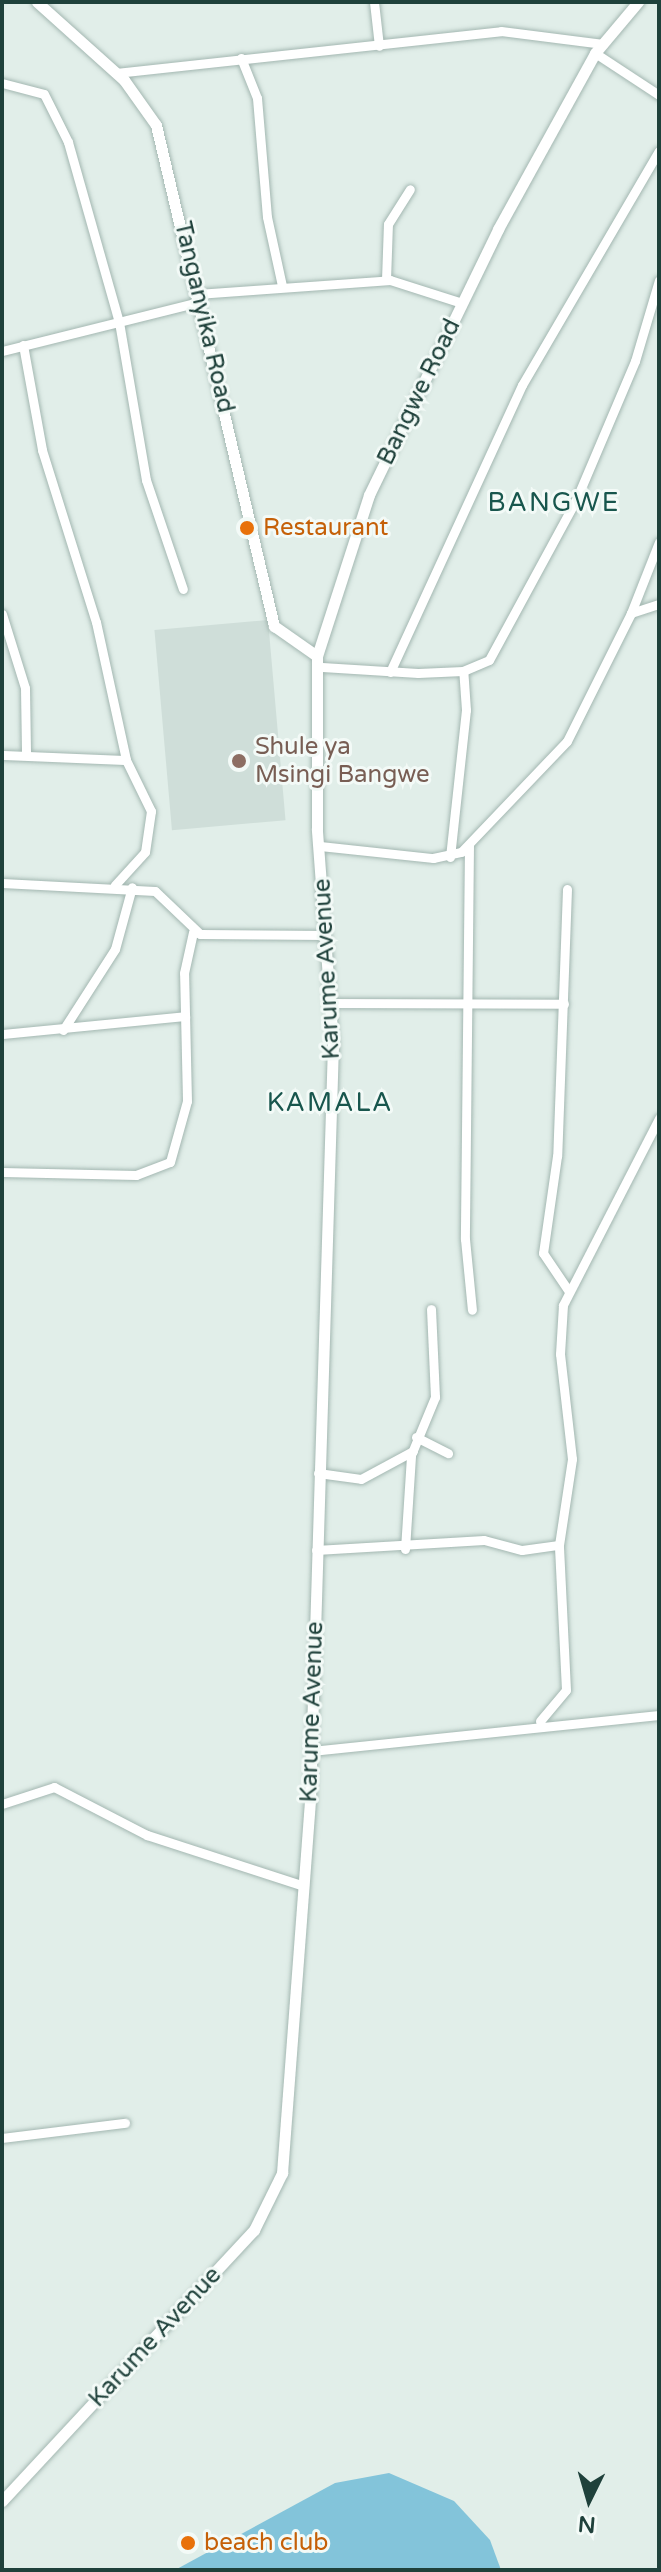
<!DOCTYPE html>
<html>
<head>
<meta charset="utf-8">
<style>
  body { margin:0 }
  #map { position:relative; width:661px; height:2572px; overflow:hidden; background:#e1eee9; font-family:"Varela Round",sans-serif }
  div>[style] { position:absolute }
  .built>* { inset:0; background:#cfded9; transform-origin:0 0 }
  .water>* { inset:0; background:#83c4da }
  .roads { filter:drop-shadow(0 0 2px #a3b7b1) drop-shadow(0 0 2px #a3b7b1) }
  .minor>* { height:9px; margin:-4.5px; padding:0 4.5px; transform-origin:4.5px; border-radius:4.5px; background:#fff }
  .tertiary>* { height:11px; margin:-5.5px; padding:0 5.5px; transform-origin:5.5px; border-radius:5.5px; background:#fff }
  .dots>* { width:22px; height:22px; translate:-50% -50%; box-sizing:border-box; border:4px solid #f3faf7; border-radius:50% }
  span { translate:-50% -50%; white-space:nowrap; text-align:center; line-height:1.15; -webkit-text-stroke:6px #f3faf7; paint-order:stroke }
  .street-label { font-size:24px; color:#1f413b }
  .food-label { font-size:24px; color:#c56008 }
  .left { translate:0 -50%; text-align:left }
  .education-label { font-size:24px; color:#785e54 }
  .neighbourhood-label { font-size:26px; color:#18564d; letter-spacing:2px }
  .frame { position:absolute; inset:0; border:4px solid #1f413b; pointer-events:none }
  .north { position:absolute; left:549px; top:2460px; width:80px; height:80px; -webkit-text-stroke:6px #f3faf7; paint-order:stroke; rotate:185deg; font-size:22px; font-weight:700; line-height:32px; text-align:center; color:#1f413b }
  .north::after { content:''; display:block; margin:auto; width:28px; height:36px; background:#1f413b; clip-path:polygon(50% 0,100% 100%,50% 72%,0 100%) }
</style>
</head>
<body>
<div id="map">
  <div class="built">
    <i style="left:268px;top:620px;width:201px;height:114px;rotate:85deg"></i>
  </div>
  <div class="water">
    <i style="clip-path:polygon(389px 2473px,454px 2501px,490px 2540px,501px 2570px,175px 2570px,335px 2483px)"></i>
  </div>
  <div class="roads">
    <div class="minor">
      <i style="left:374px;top:2px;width:44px;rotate:83.5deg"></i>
      <i style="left:595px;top:53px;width:77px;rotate:33.3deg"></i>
      <i style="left:241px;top:58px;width:43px;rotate:68.2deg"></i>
      <i style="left:257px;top:98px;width:119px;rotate:85.2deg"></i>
      <i style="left:267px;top:217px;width:71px;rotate:77.7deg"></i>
      <i style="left:116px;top:73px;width:387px;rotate:-6.2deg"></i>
      <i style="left:501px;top:31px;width:103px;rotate:7.3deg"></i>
      <i style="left:2px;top:83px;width:43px;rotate:14.7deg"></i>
      <i style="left:44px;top:94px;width:54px;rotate:63.4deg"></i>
      <i style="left:68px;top:142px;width:187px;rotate:74.2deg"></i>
      <i style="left:119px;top:322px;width:160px;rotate:80.3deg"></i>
      <i style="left:146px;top:480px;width:115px;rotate:71.3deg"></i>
      <i style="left:386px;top:280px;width:56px;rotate:-88deg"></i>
      <i style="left:388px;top:224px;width:41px;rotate:-57.8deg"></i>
      <i style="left:197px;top:294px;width:194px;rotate:-4.1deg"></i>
      <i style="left:390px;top:280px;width:76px;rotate:17.7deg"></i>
      <i style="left:23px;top:345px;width:107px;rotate:79.7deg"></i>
      <i style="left:42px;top:450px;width:180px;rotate:72.6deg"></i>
      <i style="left:96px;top:622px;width:141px;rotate:77.7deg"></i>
      <i style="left:126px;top:760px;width:57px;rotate:63.9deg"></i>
      <i style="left:151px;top:811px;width:41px;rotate:98.3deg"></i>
      <i style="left:145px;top:852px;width:45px;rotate:132.3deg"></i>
      <i style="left:2px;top:351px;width:203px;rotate:-14deg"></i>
      <i style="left:631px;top:613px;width:76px;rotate:-68.5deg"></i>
      <i style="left:2px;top:614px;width:77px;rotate:72.7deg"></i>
      <i style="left:25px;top:688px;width:66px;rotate:89.1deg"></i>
      <i style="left:322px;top:667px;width:96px;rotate:3.6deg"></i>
      <i style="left:418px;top:673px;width:45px;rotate:-2.5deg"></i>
      <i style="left:463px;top:671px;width:28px;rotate:-23deg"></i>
      <i style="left:489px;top:660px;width:182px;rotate:-61.5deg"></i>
      <i style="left:576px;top:500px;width:151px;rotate:-67deg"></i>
      <i style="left:635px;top:361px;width:84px;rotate:-73.5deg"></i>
      <i style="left:390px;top:672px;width:316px;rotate:-65.3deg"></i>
      <i style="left:522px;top:385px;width:271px;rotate:-59.7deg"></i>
      <i style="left:2px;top:755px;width:124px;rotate:2.3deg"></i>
      <i style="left:469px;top:845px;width:394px;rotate:90.6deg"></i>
      <i style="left:465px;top:1239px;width:71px;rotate:84.4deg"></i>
      <i style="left:320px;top:846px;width:114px;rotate:6.1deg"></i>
      <i style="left:433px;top:858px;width:29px;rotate:-12deg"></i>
      <i style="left:461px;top:852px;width:153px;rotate:-46.3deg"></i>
      <i style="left:567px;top:741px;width:143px;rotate:-63.4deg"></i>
      <i style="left:631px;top:613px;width:29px;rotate:-18deg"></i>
      <i style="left:450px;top:857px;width:148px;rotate:-83.8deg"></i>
      <i style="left:466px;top:710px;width:39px;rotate:-94deg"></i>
      <i style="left:2px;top:883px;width:153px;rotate:3deg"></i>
      <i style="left:155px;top:891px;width:62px;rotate:43.7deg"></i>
      <i style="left:200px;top:934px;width:126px;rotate:0.5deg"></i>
      <i style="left:567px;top:889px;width:267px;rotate:92.1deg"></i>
      <i style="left:557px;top:1156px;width:98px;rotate:98.2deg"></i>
      <i style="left:543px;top:1253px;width:45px;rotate:56deg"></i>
      <i style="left:330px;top:1003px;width:234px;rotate:0.2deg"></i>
      <i style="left:63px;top:1030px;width:96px;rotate:-57.3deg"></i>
      <i style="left:115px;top:949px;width:64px;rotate:-74.7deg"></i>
      <i style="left:2px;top:1034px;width:184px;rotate:-5.6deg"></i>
      <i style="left:2px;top:1172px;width:134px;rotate:1.3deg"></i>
      <i style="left:136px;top:1175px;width:36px;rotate:-21deg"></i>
      <i style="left:170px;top:1162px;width:63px;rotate:-74.4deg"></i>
      <i style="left:187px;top:1101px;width:128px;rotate:-91.3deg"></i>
      <i style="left:184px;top:973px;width:42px;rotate:-77.6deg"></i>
      <i style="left:416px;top:1437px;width:36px;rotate:27deg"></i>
      <i style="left:318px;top:1473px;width:43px;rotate:7.9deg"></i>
      <i style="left:361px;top:1479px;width:59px;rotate:-28.3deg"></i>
      <i style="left:405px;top:1549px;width:94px;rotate:-86.3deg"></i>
      <i style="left:411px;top:1455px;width:63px;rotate:-67.5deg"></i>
      <i style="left:435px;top:1397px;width:88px;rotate:-92.6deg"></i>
      <i style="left:316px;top:1550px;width:168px;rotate:-3.4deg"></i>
      <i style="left:484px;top:1540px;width:39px;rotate:15deg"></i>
      <i style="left:522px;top:1550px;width:37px;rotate:-8deg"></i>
      <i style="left:540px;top:1721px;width:40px;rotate:-50deg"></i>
      <i style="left:566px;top:1690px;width:145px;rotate:-92.8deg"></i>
      <i style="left:559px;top:1545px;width:87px;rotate:-81.4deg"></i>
      <i style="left:572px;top:1459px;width:106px;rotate:-96.5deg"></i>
      <i style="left:560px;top:1354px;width:49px;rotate:-86.5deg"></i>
      <i style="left:563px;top:1305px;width:210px;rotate:-62.8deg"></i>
      <i style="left:311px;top:1751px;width:350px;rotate:-5.9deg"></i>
      <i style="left:2px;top:1804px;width:55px;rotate:-18.1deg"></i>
      <i style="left:54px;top:1787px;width:105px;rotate:27.3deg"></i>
      <i style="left:147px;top:1835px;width:165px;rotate:18deg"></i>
      <i style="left:2px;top:2138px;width:124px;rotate:-7deg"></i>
    </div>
    <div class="tertiary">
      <i style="left:37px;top:2px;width:117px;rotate:41.9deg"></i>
      <i style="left:124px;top:80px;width:55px;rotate:54.6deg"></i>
      <i style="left:156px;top:125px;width:515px;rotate:76.75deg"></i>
      <i style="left:274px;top:626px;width:52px;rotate:34.9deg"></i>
      <i style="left:2px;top:2501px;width:370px;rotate:-47.1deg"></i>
      <i style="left:254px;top:2230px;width:64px;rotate:-63.8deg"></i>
      <i style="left:282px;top:2173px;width:377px;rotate:-85.7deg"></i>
      <i style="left:310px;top:1797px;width:753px;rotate:-88.25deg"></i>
      <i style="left:333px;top:1044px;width:216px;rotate:-94.3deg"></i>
      <i style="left:317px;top:829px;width:173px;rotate:-90deg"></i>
      <i style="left:317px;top:656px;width:169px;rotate:-72.1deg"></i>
      <i style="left:369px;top:495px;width:296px;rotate:-64.1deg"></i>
      <i style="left:498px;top:229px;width:201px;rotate:-61.1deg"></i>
      <i style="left:595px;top:53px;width:67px;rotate:-49.9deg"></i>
    </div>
  </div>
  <div class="dots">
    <i style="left:247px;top:528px;background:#e8710a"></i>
    <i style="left:239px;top:761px;background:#8d6e63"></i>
    <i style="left:188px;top:2543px;background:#e8710a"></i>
  </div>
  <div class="street-label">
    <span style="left:204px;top:317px;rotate:77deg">Tanganyika Road</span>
    <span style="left:419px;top:392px;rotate:-64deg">Bangwe Road</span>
    <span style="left:327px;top:969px;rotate:-93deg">Karume Avenue</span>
    <span style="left:312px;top:1712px;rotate:-88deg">Karume Avenue</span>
    <span style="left:155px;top:2337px;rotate:-47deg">Karume Avenue</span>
  </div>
  <div class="food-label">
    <span class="left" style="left:263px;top:528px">Restaurant</span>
    <span class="left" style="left:204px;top:2543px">beach club</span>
  </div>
  <div class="education-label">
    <span class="left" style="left:255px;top:761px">Shule ya<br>Msingi Bangwe</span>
  </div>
  <div class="neighbourhood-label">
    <span style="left:554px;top:503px">BANGWE</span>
    <span style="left:330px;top:1103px">KAMALA</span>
  </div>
  <div class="frame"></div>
  <div class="north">N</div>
</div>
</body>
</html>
